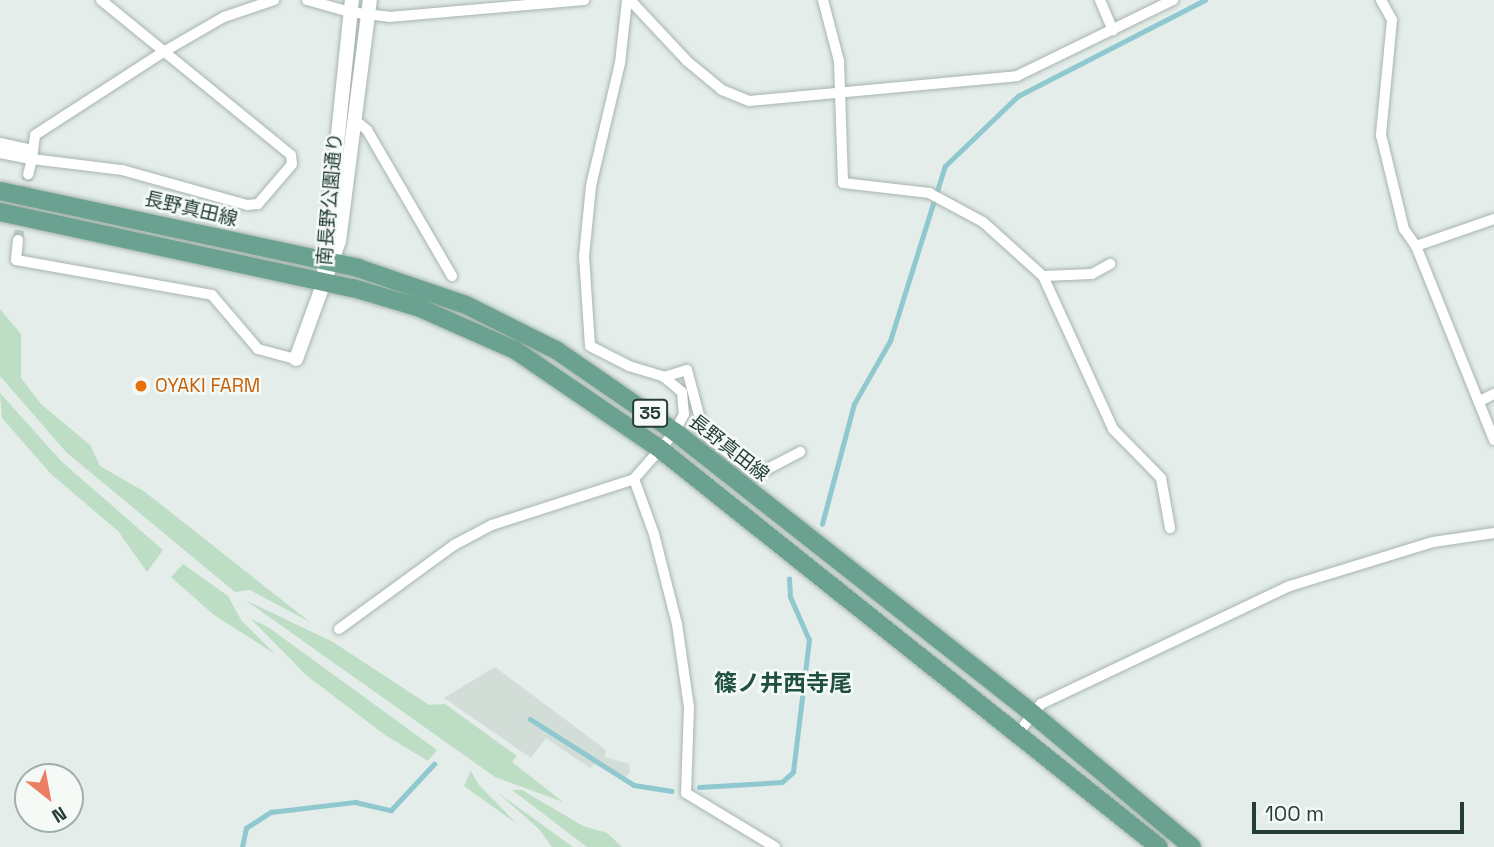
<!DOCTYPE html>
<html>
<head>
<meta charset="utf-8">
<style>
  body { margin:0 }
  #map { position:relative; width:1494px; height:847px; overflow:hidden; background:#e4ede9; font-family:"Space Grotesk","Noto Sans JP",sans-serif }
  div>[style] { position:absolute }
  .built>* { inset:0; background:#d2ddd8 }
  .green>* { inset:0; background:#beddc5 }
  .stream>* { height:4.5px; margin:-2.25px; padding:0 2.25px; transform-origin:2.25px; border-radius:2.25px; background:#8fc8cf }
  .minor-tunnel>* { height:10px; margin-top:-5px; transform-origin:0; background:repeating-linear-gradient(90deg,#becac5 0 10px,transparent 0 15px) }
  .roads { filter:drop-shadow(0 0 2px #a7b5b0) drop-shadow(0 0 2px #a7b5b0) }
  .minor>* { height:10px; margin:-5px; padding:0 5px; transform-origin:5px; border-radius:5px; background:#fff }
  .tertiary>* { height:14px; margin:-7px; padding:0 7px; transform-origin:7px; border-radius:7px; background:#fff }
  .primary>* { height:18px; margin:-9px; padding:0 9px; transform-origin:9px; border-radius:9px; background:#6ba190 }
  .dots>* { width:19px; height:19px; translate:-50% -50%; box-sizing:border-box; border:4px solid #f5faf7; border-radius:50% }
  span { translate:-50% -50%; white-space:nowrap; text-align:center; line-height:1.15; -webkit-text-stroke:5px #f5faf7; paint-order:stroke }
  .shield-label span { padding:2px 5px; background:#f5faf7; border:2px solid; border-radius:5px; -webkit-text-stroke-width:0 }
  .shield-label { font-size:18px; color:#243e36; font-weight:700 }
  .street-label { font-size:19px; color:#243e36 }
  .food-label { font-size:19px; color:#c56008 }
  .left { translate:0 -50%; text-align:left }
  .quarter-label { font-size:23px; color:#215042; font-weight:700 }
  .north { position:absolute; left:14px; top:763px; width:70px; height:70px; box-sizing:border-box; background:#f5faf7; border:2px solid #a1afaa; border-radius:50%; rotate:149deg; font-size:19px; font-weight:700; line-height:28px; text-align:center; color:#243e36 }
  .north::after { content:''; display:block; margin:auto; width:24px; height:32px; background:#ec7f63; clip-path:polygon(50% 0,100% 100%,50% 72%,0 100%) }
  .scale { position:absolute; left:1252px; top:802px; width:212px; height:32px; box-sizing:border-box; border:4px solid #243e36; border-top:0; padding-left:9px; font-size:21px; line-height:24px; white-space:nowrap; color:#243e36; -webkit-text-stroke:5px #f5faf7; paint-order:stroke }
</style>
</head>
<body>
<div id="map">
  <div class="built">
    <i style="clip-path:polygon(495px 667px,606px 750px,605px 757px,629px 764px,630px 772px,623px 781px,595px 764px,590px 768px,546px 738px,531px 758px,444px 698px)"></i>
  </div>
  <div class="green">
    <i style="clip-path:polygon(0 309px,21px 334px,21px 378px,41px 404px,90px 445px,100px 466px,145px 492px,310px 622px,250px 590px,235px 592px,67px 453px,0 376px)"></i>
    <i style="clip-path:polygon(0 393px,61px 461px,163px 550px,147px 572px,118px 531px,51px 474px,2px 418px)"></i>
    <i style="clip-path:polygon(183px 564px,228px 596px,241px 620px,275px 654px,214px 615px,171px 577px)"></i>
    <i style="clip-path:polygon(245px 600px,333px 642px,429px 705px,445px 704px,517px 756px,512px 762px,563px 802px,495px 777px)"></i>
    <i style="clip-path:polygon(251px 619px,268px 627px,437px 750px,428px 761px,385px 735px,306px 675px)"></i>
    <i style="clip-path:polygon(471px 771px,479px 785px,517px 824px,464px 786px)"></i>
    <i style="clip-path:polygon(512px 790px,522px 790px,583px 826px,607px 833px,622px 847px,587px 847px)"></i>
    <i style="clip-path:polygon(497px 792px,573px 847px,552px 847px,539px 829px)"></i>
  </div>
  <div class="stream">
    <i style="left:822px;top:524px;width:124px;rotate:-75.1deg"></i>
    <i style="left:854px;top:404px;width:73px;rotate:-60.3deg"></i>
    <i style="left:890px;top:341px;width:183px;rotate:-72.6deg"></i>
    <i style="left:945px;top:166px;width:101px;rotate:-43.8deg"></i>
    <i style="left:1018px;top:96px;width:210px;rotate:-27.2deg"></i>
    <i style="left:530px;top:719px;width:123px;rotate:32.4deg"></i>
    <i style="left:634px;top:785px;width:38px;rotate:9deg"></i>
    <i style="left:699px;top:787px;width:83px;rotate:-3.4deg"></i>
    <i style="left:782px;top:782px;width:15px;rotate:-42deg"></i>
    <i style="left:793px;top:772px;width:133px;rotate:-83.1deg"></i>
    <i style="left:809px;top:640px;width:47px;rotate:-113.8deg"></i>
    <i style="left:790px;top:597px;width:18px;rotate:-93deg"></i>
    <i style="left:242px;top:847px;width:19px;rotate:-78deg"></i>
    <i style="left:246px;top:828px;width:30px;rotate:-33deg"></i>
    <i style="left:271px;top:812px;width:85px;rotate:-6.8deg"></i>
    <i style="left:355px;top:802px;width:37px;rotate:13deg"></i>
    <i style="left:391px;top:810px;width:63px;rotate:-46.9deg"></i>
  </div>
  <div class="minor-tunnel">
    <i style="left:18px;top:240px;width:66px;rotate:-81.3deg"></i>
  </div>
  <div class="roads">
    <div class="minor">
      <i style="left:307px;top:0;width:45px;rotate:15.6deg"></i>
      <i style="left:350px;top:12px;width:39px;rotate:7deg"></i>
      <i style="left:389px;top:17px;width:196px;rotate:-5deg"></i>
      <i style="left:627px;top:0;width:63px;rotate:96.3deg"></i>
      <i style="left:620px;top:63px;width:126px;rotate:103.3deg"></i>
      <i style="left:591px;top:186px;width:70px;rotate:95.7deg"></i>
      <i style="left:584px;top:256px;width:90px;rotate:86.2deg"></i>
      <i style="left:590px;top:346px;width:44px;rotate:27.1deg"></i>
      <i style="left:629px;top:366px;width:37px;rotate:17deg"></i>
      <i style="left:664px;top:377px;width:23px;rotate:40deg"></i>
      <i style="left:682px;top:392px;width:22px;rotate:85deg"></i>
      <i style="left:684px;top:414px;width:20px;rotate:117deg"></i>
      <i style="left:675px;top:432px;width:62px;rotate:131.1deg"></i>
      <i style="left:634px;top:479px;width:59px;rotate:70deg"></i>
      <i style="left:654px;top:534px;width:93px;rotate:75.7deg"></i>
      <i style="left:677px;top:624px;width:84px;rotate:81.8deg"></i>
      <i style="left:689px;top:707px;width:86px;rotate:92deg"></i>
      <i style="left:686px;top:793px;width:104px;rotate:31.2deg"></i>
      <i style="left:630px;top:0;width:83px;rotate:46.9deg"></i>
      <i style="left:687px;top:61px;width:45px;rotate:39.6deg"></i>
      <i style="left:722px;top:90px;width:29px;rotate:22deg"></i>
      <i style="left:749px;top:101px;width:269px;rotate:-5.3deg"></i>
      <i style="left:1017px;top:76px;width:174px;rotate:-26deg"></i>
      <i style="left:823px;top:0;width:63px;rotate:75.3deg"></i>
      <i style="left:839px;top:61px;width:122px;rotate:88.1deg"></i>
      <i style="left:843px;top:183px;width:87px;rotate:6.6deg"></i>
      <i style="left:929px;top:193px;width:61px;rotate:28.2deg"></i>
      <i style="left:983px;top:222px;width:81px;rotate:42deg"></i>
      <i style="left:1043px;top:276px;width:168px;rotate:65.4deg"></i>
      <i style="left:1113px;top:429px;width:69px;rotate:45.6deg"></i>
      <i style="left:1161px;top:478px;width:51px;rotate:79.8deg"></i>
      <i style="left:1100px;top:0;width:33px;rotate:67deg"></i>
      <i style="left:1381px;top:0;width:23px;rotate:61deg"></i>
      <i style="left:1392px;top:20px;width:116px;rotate:95.5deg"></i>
      <i style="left:1381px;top:135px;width:97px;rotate:76.3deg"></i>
      <i style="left:1404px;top:229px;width:21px;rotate:55deg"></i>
      <i style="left:355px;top:120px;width:16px;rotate:40deg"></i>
      <i style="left:367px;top:130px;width:169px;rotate:59.8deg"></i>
      <i style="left:0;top:143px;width:34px;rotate:12deg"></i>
      <i style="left:33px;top:150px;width:9px;rotate:96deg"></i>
      <i style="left:32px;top:159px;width:91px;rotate:7deg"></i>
      <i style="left:122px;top:170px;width:130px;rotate:15.6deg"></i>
      <i style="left:247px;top:205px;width:11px;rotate:-5deg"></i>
      <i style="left:258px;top:204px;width:52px;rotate:-49.6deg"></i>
      <i style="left:292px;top:164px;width:9px;rotate:-96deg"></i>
      <i style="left:291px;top:155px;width:245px;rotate:-140.8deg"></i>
      <i style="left:33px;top:150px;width:15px;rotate:-82deg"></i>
      <i style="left:35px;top:135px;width:155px;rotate:-32.9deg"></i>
      <i style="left:165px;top:51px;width:68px;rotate:-30deg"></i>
      <i style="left:224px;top:17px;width:53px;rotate:-18.8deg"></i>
      <i style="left:0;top:153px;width:33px;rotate:11deg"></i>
      <i style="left:32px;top:159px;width:16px;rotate:104deg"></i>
      <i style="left:1494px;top:219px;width:83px;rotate:160.9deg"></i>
      <i style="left:1416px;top:246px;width:209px;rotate:68.1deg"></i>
      <i style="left:18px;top:240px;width:20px;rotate:96deg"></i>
      <i style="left:16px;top:260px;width:199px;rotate:10.1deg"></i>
      <i style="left:212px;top:295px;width:71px;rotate:49.6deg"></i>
      <i style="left:258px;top:349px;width:39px;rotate:15deg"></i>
      <i style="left:1043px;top:276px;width:49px;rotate:-2.3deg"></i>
      <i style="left:1092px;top:274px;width:21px;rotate:-29deg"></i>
      <i style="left:664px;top:377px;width:24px;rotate:-17deg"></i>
      <i style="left:687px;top:370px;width:66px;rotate:75.1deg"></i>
      <i style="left:704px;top:434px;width:66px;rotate:38.3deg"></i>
      <i style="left:756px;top:475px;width:50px;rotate:-27.6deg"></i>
      <i style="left:1480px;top:401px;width:16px;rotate:-27deg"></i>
      <i style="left:339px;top:629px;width:142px;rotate:-36.1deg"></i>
      <i style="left:454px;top:545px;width:43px;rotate:-27.8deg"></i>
      <i style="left:492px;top:525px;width:149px;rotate:-17.9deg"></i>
      <i style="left:1019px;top:732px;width:36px;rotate:-52deg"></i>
      <i style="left:1041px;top:704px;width:276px;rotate:-25.4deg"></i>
      <i style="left:1290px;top:586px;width:150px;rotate:-17.1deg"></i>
      <i style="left:1433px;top:542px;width:62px;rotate:-8.4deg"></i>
    </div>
    <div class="tertiary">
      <i style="left:324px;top:270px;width:271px;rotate:-84.1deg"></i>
      <i style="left:296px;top:359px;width:126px;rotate:-70deg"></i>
      <i style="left:339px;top:241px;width:243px;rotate:-82.7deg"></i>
    </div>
    <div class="primary">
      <i style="left:0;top:191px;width:366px;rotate:12.1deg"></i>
      <i style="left:358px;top:268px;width:114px;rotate:18.9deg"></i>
      <i style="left:466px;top:305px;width:101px;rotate:26.6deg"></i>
      <i style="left:556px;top:350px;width:145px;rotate:34.6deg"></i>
      <i style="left:675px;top:432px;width:456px;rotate:38.2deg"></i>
      <i style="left:1033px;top:714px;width:207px;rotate:39.9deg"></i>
      <i style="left:0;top:212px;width:361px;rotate:12.2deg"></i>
      <i style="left:353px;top:288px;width:70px;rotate:16.6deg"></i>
      <i style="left:420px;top:308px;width:104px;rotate:23.9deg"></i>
      <i style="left:515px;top:350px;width:176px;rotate:34.3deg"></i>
      <i style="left:660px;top:449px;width:638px;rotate:38.58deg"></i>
    </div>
  </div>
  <div class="dots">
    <i style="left:141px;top:386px;background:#e8710a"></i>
  </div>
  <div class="shield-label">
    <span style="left:650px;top:413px">35</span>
  </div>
  <div class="street-label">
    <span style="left:330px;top:199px;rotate:-85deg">南長野公園通り</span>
    <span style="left:191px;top:209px;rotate:13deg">長野真田線</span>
    <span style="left:729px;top:448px;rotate:38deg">長野真田線</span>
  </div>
  <div class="food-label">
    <span class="left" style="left:155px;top:386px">OYAKI FARM</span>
  </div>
  <div class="quarter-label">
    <span style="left:783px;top:683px">篠ノ井西寺尾</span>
  </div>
  <div class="north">N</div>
  <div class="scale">100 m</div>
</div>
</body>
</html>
